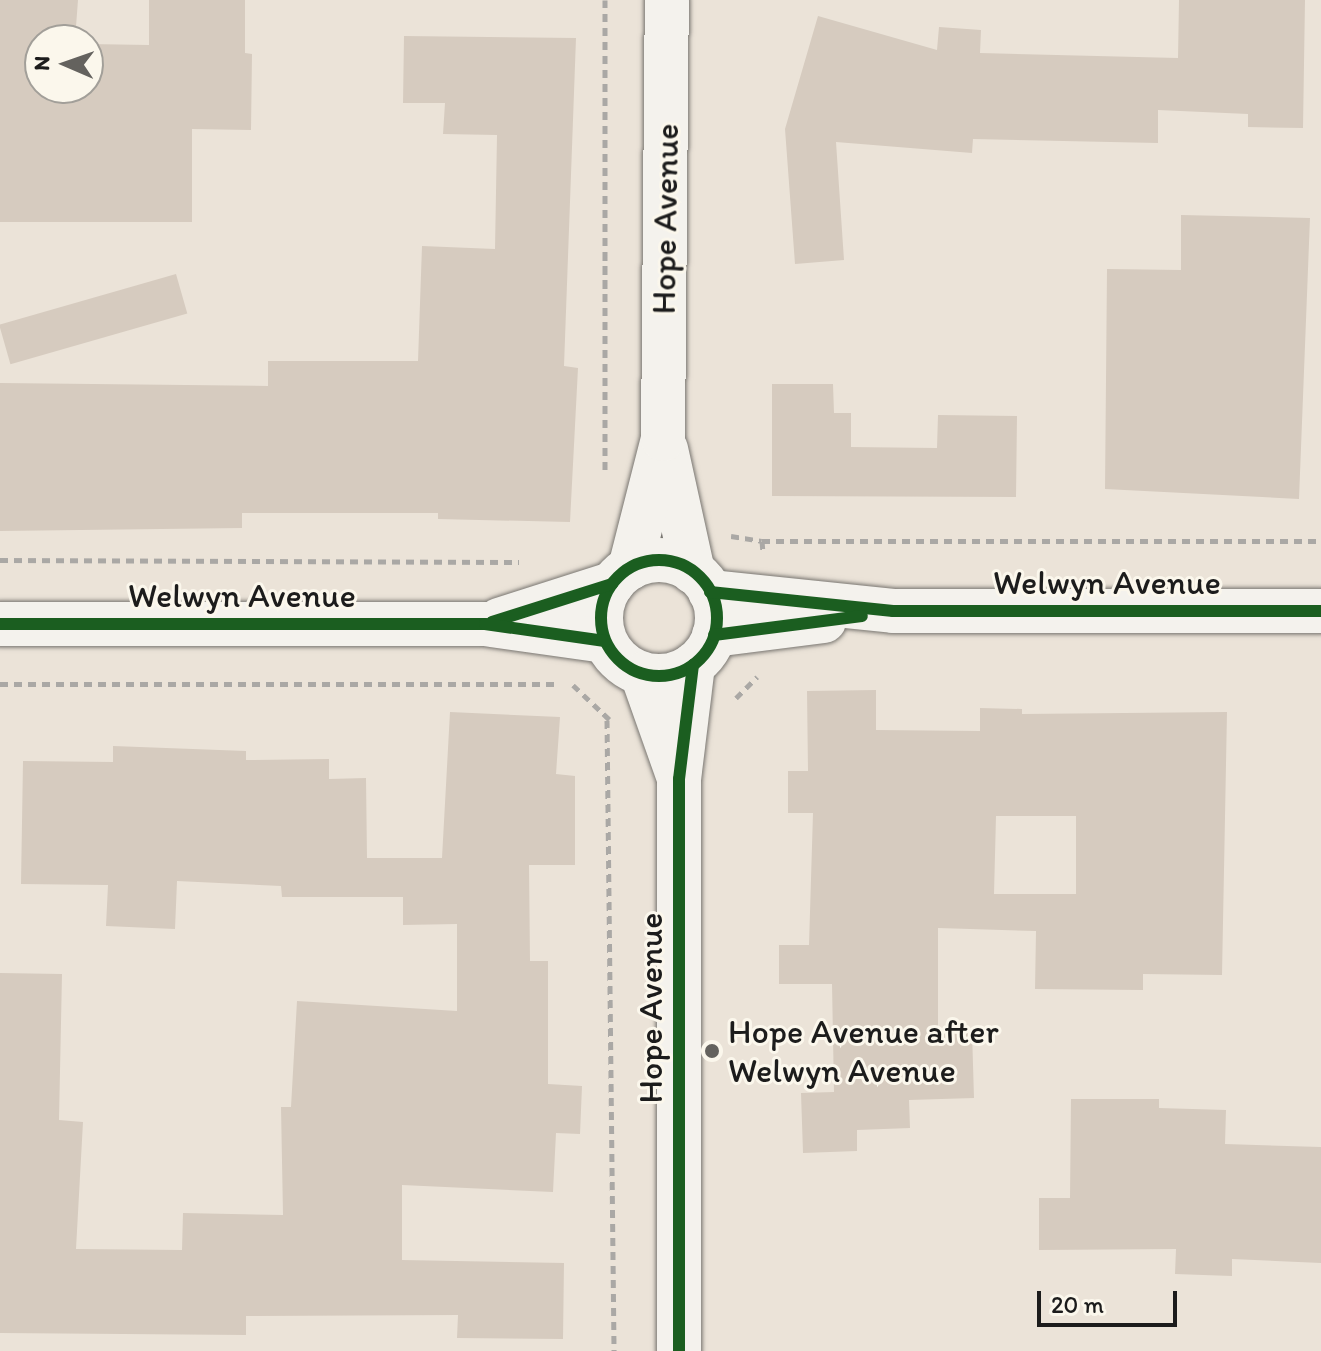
<!DOCTYPE html>
<html>
<head>
<meta charset="utf-8">
<style>
  body { margin:0 }
  #map { position:relative; width:1321px; height:1351px; overflow:hidden; background:#ebe3d8; font-family:Itim,sans-serif }
  div>[style] { position:absolute }
  .building>* { inset:0; background:#d6cbbf; transform-origin:0 0 }
  .path>* { height:5px; margin-top:-2.5px; transform-origin:0; background:repeating-linear-gradient(90deg,#aaa8a5 0 8px,transparent 0 14px) }
  .roads { filter:drop-shadow(0 0 2px #797671) drop-shadow(0 0 2px #797671) }
  .street>* { height:44px; margin:-22px; padding:0 22px; transform-origin:22px; border-radius:22px; background:#f4f2ed }
  .secondary>* { height:44px; margin:-22px; padding:0 22px; transform-origin:22px; border-radius:22px; background:#f4f2ed }
  .secondary>.ring { margin:-22px; padding:0; box-sizing:content-box; background:none; border:44px solid #f4f2ed; border-radius:50% }
  .cycleway>* { height:12px; margin:-6px; padding:0 6px; transform-origin:6px; border-radius:6px; background:#1b5e20 }
  .cycleway>.ring { margin:-6px; padding:0; box-sizing:content-box; background:none; border:12px solid #1b5e20; border-radius:50% }
  .dots>* { width:22px; height:22px; translate:-50% -50%; box-sizing:border-box; border:4px solid #fbf7ec; border-radius:50% }
  span { translate:-50% -50%; white-space:nowrap; text-align:center; line-height:1.15; -webkit-text-stroke:6px #fbf7ec; paint-order:stroke }
  .street-label { font-size:34px; color:#1c1c1c }
  .poi-label { font-size:34px; color:#1c1c1c }
  .left { translate:0 -50%; text-align:left }
  .north { position:absolute; left:24px; top:24px; width:80px; height:80px; box-sizing:border-box; background:#fbf7ec; border:2px solid #a29f99; border-radius:50%; rotate:272deg; font-size:22px; font-weight:700; line-height:32px; text-align:center; color:#1c1c1c }
  .north::after { content:''; display:block; margin:auto; width:28px; height:36px; background:#64625e; clip-path:polygon(50% 0,100% 100%,50% 72%,0 100%) }
  .scale { position:absolute; left:1037px; top:1291px; width:140px; height:36px; box-sizing:border-box; border:4px solid #1c1c1c; border-top:0; padding-left:10px; font-size:24px; line-height:28px; white-space:nowrap; color:#1c1c1c; -webkit-text-stroke:6px #fbf7ec; paint-order:stroke }
</style>
</head>
<body>
<div id="map">
  <div class="building">
    <i style="clip-path:polygon(0 0,78px 0,75px 40px,40px 40px,40px 88px,88px 88px,88px 44px,149px 45px,149px 0,245px 0,245px 53px,252px 54px,251px 130px,192px 129px,192px 222px,0 222px)"></i>
    <i style="clip-path:polygon(1179px 0,1305px 0,1303px 128px,1248px 127px,1248px 114px,1158px 110px,1158px 143px,973px 139px,972px 153px,836px 142px,844px 260px,795px 264px,785px 129px,818px 16px,937px 50px,939px 27px,981px 30px,980px 53px,1178px 58px)"></i>
    <i style="clip-path:polygon(404px 36px,576px 38px,564px 366px,578px 368px,570px 522px,438px 519px,438px 513px,242px 513px,242px 528px,0 531px,0 383px,268px 386px,268px 361px,418px 361px,422px 246px,495px 249px,497px 135px,443px 134px,445px 103px,403px 103px)"></i>
    <i style="clip-path:polygon(1181px 215px,1310px 218px,1299px 499px,1105px 489px,1107px 269px,1181px 270px)"></i>
    <i style="left:176px;top:274px;width:41px;height:184px;rotate:74deg"></i>
    <i style="clip-path:polygon(772px 384px,833px 384px,834px 413px,851px 413px,851px 447px,937px 448px,938px 415px,1017px 416px,1016px 497px,772px 496px)"></i>
    <i style="clip-path:polygon(evenodd,876px 690px,876px 730px,980px 731px,980px 708px,1022px 709px,1022px 714px,1227px 712px,1222px 975px,1143px 974px,1143px 990px,1035px 989px,1036px 931px,938px 928px,938px 1032px,972px 1031px,974px 1098px,909px 1100px,910px 1128px,857px 1130px,857px 1151px,803px 1153px,801px 1093px,834px 1092px,832px 984px,779px 984px,779px 945px,809px 945px,813px 813px,788px 813px,788px 771px,808px 771px,807px 691px,876px 690px,996px 816px,1076px 816px,1076px 894px,994px 894px,996px 816px)"></i>
    <i style="clip-path:polygon(450px 712px,560px 717px,556px 774px,575px 776px,575px 865px,529px 865px,530px 961px,548px 961px,548px 1084px,582px 1086px,580px 1134px,556px 1133px,553px 1192px,402px 1185px,402px 1260px,564px 1263px,563px 1339px,457px 1338px,458px 1315px,246px 1316px,246px 1335px,0 1333px,0 973px,62px 974px,59px 1120px,83px 1122px,76px 1249px,182px 1250px,183px 1213px,283px 1215px,281px 1107px,291px 1107px,297px 1001px,457px 1011px,457px 924px,403px 925px,403px 897px,282px 897px,281px 886px,177px 881px,175px 929px,106px 926px,108px 885px,21px 884px,23px 761px,113px 762px,113px 746px,246px 751px,246px 760px,329px 759px,329px 779px,366px 778px,367px 858px,442px 858px)"></i>
    <i style="clip-path:polygon(1071px 1099px,1159px 1099px,1159px 1108px,1226px 1110px,1225px 1144px,1321px 1147px,1321px 1263px,1232px 1259px,1232px 1276px,1175px 1274px,1176px 1249px,1039px 1250px,1039px 1198px,1070px 1198px)"></i>
  </div>
  <div class="path">
    <i style="left:605px;top:0;width:471px;rotate:90deg"></i>
    <i style="left:731px;top:536px;width:31px;rotate:9deg"></i>
    <i style="left:762px;top:541px;width:11px;rotate:85deg"></i>
    <i style="left:762px;top:541px;width:559px"></i>
    <i style="left:0;top:560px;width:519px;rotate:0.22deg"></i>
    <i style="left:0;top:684px;width:559px"></i>
    <i style="left:573px;top:685px;width:50px;rotate:43.4deg"></i>
    <i style="left:736px;top:698px;width:30px;rotate:-45deg"></i>
    <i style="left:607px;top:720px;width:631px;rotate:89.36deg"></i>
  </div>
  <div class="roads">
    <div class="street">
      <i style="left:666px;top:449px;width:126px;rotate:77.6deg"></i>
      <i style="left:630px;top:568px;width:133px;rotate:-75.7deg"></i>
      <i style="left:663px;top:439px;width:439px;rotate:-89.5deg"></i>
      <i style="left:710px;top:592px;width:184px;rotate:5.9deg"></i>
      <i style="left:893px;top:611px;width:428px"></i>
      <i style="left:714px;top:635px;width:111px;rotate:-7.3deg"></i>
    </div>
    <div class="secondary">
      <i class="ring" style="left:601px;top:560px;width:72px;height:72px"></i>
      <i style="left:499px;top:620px;width:119px;rotate:-17.7deg"></i>
      <i style="left:0;top:624px;width:485px"></i>
      <i style="left:485px;top:624px;width:121px;rotate:8.1deg"></i>
      <i style="left:642px;top:674px;width:105px;rotate:70.5deg"></i>
      <i style="left:679px;top:1351px;width:572px;rotate:-90deg"></i>
      <i style="left:679px;top:779px;width:115px;rotate:-83deg"></i>
    </div>
  </div>
  <div class="cycleway">
    <i class="ring" style="left:601px;top:560px;width:104px;height:104px"></i>
    <i style="left:710px;top:592px;width:184px;rotate:5.9deg"></i>
    <i style="left:893px;top:611px;width:428px"></i>
    <i style="left:492px;top:622px;width:126px;rotate:-17.6deg"></i>
    <i style="left:0;top:624px;width:485px"></i>
    <i style="left:485px;top:624px;width:121px;rotate:8.1deg"></i>
    <i style="left:714px;top:635px;width:149px;rotate:-7.3deg"></i>
    <i style="left:679px;top:1351px;width:572px;rotate:-90deg"></i>
    <i style="left:679px;top:779px;width:115px;rotate:-83deg"></i>
  </div>
  <div class="dots">
    <i style="left:712px;top:1051px;background:#64625e"></i>
  </div>
  <div class="street-label">
    <span style="left:665px;top:219px;rotate:-89deg">Hope Avenue</span>
    <span style="left:1107px;top:583px">Welwyn Avenue</span>
    <span style="left:242px;top:596px">Welwyn Avenue</span>
    <span style="left:651px;top:1008px;rotate:-90deg">Hope Avenue</span>
  </div>
  <div class="poi-label">
    <span class="left" style="left:728px;top:1051px">Hope Avenue after<br>Welwyn Avenue</span>
  </div>
  <div class="north">N</div>
  <div class="scale">20 m</div>
</div>
</body>
</html>
